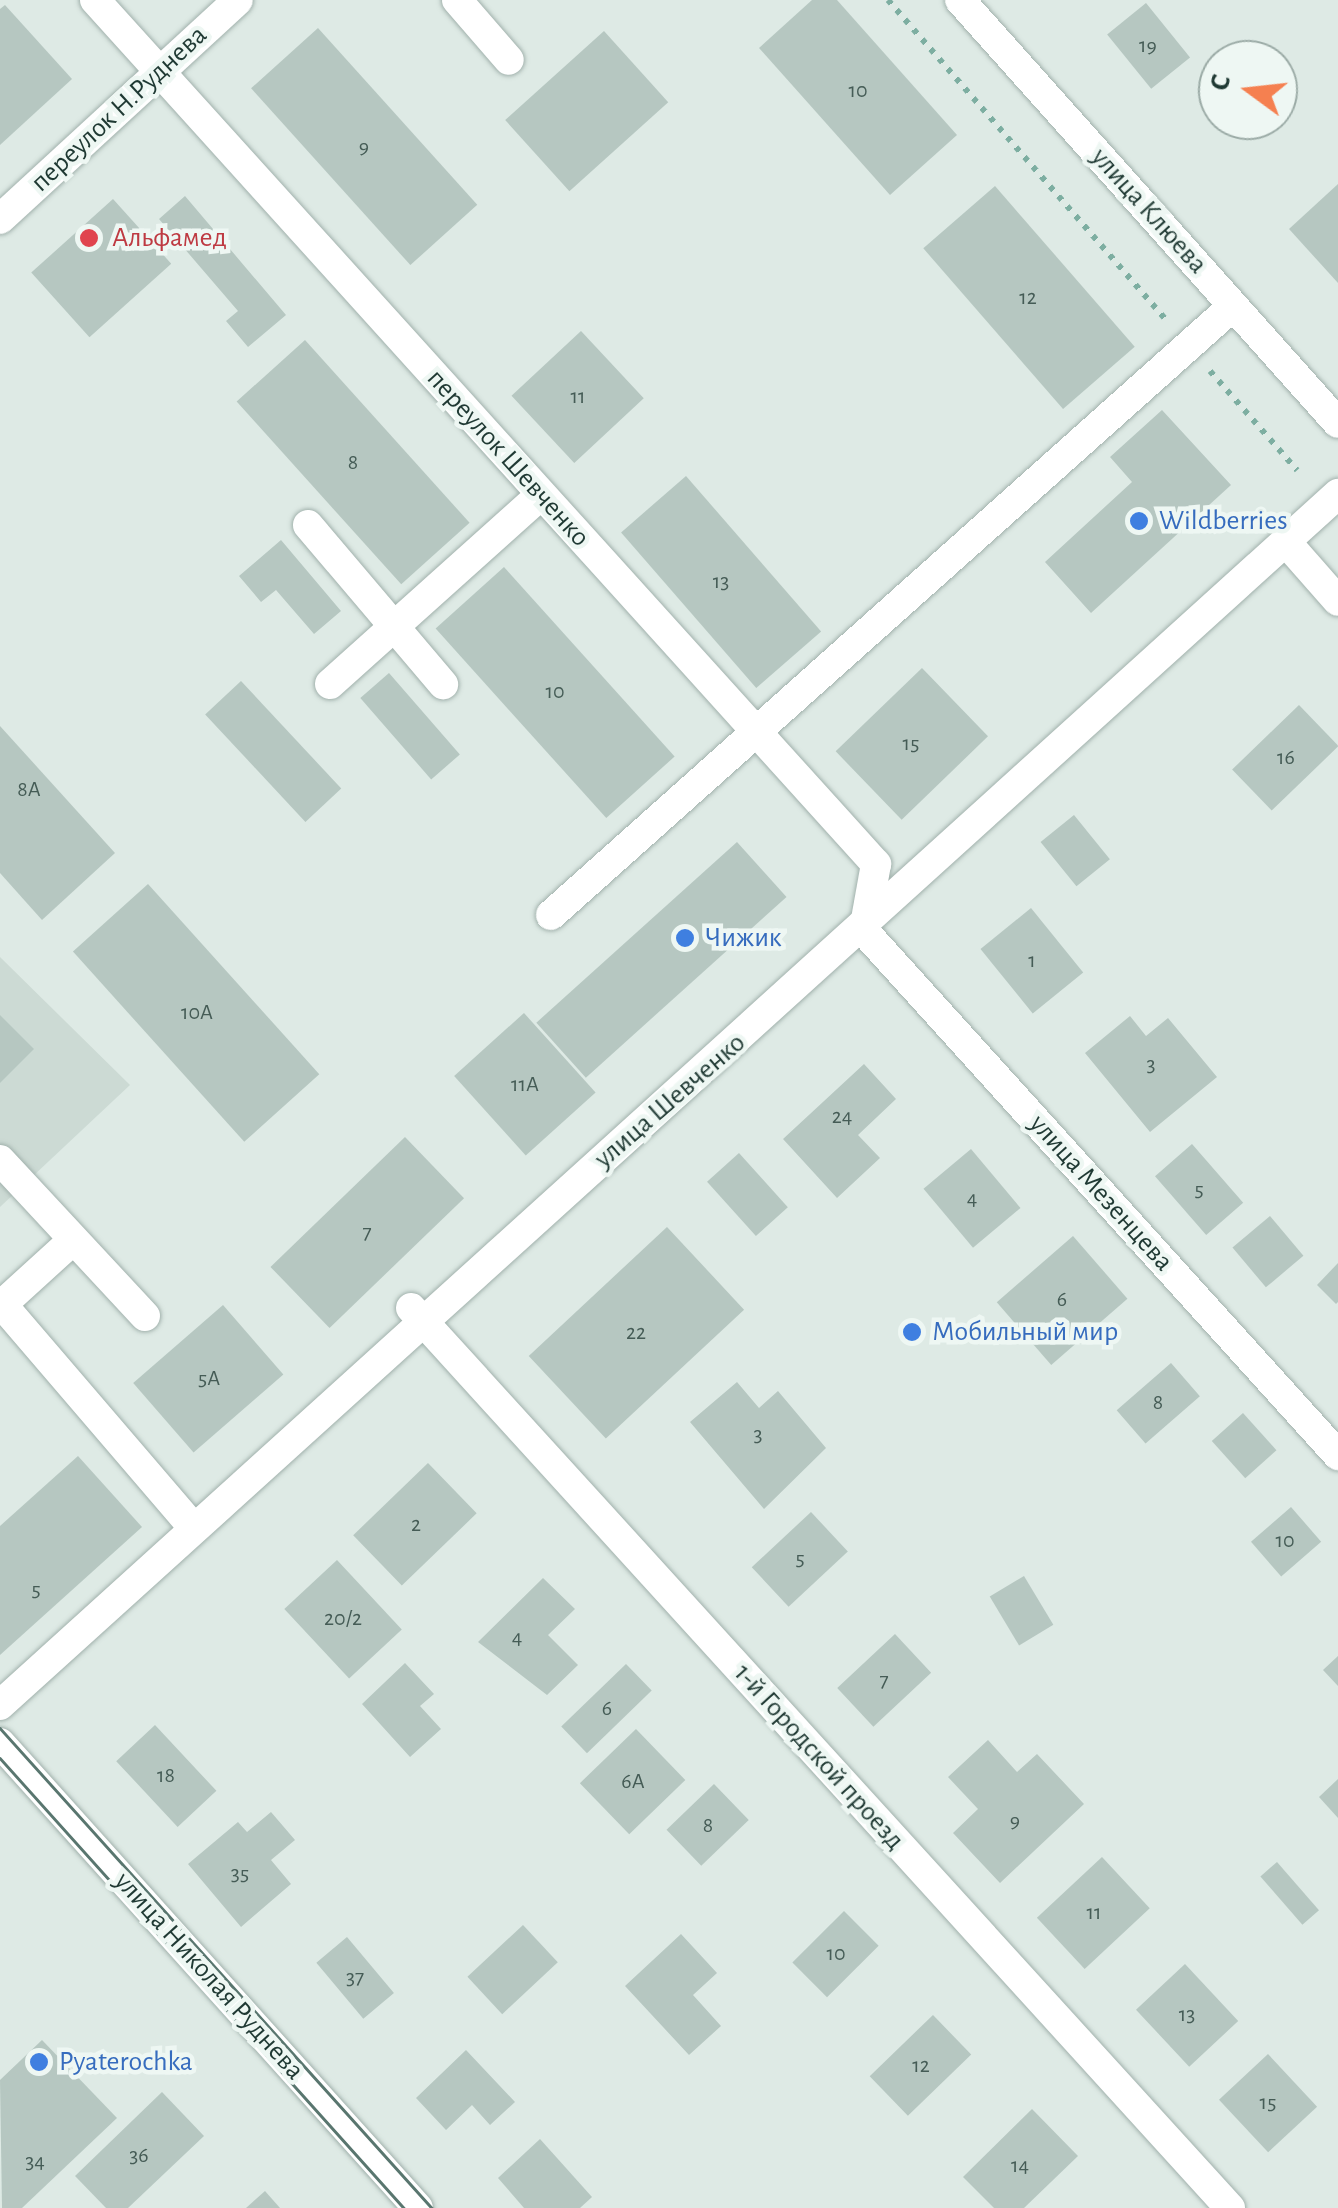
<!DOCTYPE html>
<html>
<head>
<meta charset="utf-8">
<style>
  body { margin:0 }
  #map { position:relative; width:1338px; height:2208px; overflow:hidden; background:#deeae5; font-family:"Alegreya Sans",sans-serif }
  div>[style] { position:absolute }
  .built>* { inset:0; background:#ccdad4 }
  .building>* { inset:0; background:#b6c7c1; transform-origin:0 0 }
  .path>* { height:6px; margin-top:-3px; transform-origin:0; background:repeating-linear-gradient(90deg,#7daea1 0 5px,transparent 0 13px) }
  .roads { filter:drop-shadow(0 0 2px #a1b1ac) drop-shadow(0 0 2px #a1b1ac) }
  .minor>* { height:30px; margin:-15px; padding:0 15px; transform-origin:15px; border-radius:15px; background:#fff }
  .tram>* { height:2.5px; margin:-1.25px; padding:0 1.25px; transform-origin:1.25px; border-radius:1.25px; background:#59766f }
  .dots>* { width:28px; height:28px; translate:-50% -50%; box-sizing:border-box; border:5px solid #eef7f3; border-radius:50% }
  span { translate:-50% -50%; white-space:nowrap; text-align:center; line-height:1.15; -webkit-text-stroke:9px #eef7f3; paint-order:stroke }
  .number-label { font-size:22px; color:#455c56 }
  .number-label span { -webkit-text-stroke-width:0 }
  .street-label { font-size:28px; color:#1f3933 }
  .health-label { font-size:28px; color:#be3a42 }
  .left { translate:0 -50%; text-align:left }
  .shop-label { font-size:28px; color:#366cbe }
  .north { position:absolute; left:1198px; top:40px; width:100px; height:100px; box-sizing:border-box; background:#eef7f3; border:2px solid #9baba6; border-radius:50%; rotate:285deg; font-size:28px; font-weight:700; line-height:40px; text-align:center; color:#1f3933 }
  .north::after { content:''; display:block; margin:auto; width:35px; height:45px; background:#f58050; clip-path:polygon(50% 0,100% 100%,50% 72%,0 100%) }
</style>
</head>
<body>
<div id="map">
  <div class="built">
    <i style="clip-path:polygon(0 957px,130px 1085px,0 1207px)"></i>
  </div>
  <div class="building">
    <i style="clip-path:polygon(812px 0,837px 0,957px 135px,890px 195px,759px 48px)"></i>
    <i style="left:1146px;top:3px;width:70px;height:50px;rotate:51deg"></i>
    <i style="clip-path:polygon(5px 5px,72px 79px,0 145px,0 9px)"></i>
    <i style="left:318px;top:28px;width:238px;height:90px;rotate:48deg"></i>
    <i style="left:604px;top:31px;width:96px;height:133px;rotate:48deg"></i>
    <i style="clip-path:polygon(1338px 184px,1338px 283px,1289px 229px)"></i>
    <i style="left:995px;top:186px;width:213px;height:95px;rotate:49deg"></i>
    <i style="clip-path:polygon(185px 196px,286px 315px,248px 347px,226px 321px,238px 311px,159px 219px)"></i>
    <i style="left:113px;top:199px;width:87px;height:110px;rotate:48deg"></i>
    <i style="left:581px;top:331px;width:92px;height:95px;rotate:47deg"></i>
    <i style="left:305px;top:340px;width:246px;height:92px;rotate:48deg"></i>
    <i style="clip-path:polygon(1162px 410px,1231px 485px,1091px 613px,1045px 562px,1132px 482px,1110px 457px)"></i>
    <i style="left:686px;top:476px;width:206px;height:86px;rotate:49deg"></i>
    <i style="clip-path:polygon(281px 540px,341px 611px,314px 634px,276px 590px,261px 602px,239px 576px)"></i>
    <i style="left:504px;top:567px;width:255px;height:92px;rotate:48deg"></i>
    <i style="left:922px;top:668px;width:95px;height:120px;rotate:46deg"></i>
    <i style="left:389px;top:673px;width:108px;height:38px;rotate:49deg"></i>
    <i style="left:241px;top:681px;width:147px;height:49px;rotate:47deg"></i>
    <i style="left:1299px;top:705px;width:57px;height:93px;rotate:46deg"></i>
    <i style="clip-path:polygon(0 726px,115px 853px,42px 920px,0 873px)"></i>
    <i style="left:1074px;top:815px;width:57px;height:43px;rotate:51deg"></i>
    <i style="left:737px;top:842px;width:74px;height:270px;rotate:48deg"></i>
    <i style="left:148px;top:884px;width:256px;height:101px;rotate:48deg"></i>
    <i style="left:1031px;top:908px;width:83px;height:65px;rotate:51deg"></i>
    <i style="left:524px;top:1013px;width:107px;height:94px;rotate:48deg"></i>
    <i style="clip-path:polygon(0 1015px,34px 1049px,0 1083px)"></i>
    <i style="clip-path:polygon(1130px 1016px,1146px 1036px,1168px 1018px,1217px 1077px,1150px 1132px,1085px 1053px)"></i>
    <i style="clip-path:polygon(864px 1064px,896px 1099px,858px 1135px,880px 1158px,837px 1198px,783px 1139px)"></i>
    <i style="left:405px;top:1137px;width:85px;height:187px;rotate:46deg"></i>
    <i style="left:1192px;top:1144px;width:78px;height:49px;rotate:49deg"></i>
    <i style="left:971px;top:1149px;width:77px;height:62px;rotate:50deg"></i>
    <i style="left:739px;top:1153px;width:73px;height:43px;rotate:48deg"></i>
    <i style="left:1270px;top:1216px;width:52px;height:49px;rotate:50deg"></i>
    <i style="left:667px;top:1227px;width:113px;height:189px;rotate:47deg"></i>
    <i style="left:1073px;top:1236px;width:83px;height:101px;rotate:49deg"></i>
    <i style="clip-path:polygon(1338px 1263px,1338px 1302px,1336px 1304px,1317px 1285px)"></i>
    <i style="left:223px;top:1305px;width:92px;height:119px;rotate:49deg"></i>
    <i style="left:1171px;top:1363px;width:44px;height:72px;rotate:49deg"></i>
    <i style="clip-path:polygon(737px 1382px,759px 1408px,778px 1391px,826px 1448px,764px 1509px,690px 1422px)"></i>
    <i style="left:1243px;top:1413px;width:50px;height:42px;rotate:48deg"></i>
    <i style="clip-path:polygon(78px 1456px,142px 1527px,0 1655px,0 1526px)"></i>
    <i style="left:428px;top:1463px;width:70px;height:104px;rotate:46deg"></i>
    <i style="left:1291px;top:1507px;width:46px;height:53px;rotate:49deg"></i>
    <i style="left:811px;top:1512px;width:54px;height:81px;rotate:47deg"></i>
    <i style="left:337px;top:1560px;width:95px;height:72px;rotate:47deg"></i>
    <i style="left:1024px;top:1576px;width:57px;height:40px;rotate:59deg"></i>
    <i style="clip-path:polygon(543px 1578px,575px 1609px,548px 1635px,578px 1665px,547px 1695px,478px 1642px)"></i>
    <i style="left:895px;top:1634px;width:53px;height:79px;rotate:47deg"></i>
    <i style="clip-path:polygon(1338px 1656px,1338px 1686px,1323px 1670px)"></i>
    <i style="clip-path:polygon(405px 1663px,434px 1694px,420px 1706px,441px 1729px,410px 1757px,362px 1704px)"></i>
    <i style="left:626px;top:1664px;width:37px;height:90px;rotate:46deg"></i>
    <i style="left:155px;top:1725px;width:90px;height:53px;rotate:47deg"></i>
    <i style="left:636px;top:1729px;width:71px;height:78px;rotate:46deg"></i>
    <i style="clip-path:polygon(988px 1740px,1017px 1772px,1037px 1754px,1084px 1804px,1000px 1883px,953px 1833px,978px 1809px,948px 1777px)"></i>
    <i style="clip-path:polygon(1338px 1779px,1338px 1818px,1319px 1797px)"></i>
    <i style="left:714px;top:1784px;width:50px;height:66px;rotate:46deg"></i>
    <i style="clip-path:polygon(271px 1812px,295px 1840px,271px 1860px,291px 1884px,241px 1927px,188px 1864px,238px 1822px,247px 1832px)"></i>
    <i style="left:1102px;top:1857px;width:70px;height:89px;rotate:47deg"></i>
    <i style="left:1277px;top:1862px;width:64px;height:22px;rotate:49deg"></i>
    <i style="left:844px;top:1911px;width:49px;height:73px;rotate:45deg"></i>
    <i style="left:523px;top:1925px;width:51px;height:76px;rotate:47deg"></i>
    <i style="clip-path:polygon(681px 1934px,717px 1973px,693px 1995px,721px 2026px,689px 2055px,625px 1986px)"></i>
    <i style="left:347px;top:1937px;width:73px;height:40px;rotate:50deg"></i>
    <i style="left:1185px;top:1964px;width:78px;height:67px;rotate:47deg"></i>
    <i style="left:933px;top:2015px;width:55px;height:88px;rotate:46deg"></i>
    <i style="clip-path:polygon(42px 2040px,117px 2118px,22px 2208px,2px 2208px,0 2080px)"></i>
    <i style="clip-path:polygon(466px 2050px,515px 2102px,490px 2125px,472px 2105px,446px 2130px,416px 2098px)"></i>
    <i style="left:1268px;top:2054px;width:72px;height:67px;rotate:47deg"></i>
    <i style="clip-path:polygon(162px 2092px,204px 2136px,128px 2208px,106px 2208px,75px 2176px)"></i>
    <i style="clip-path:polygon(1032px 2109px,1078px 2156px,1024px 2208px,994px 2208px,963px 2177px)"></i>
    <i style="clip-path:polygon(540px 2139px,592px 2197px,580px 2208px,524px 2208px,498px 2178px)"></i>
    <i style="clip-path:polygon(265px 2191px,280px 2208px,246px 2208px)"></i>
  </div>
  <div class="path">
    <i style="left:888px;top:0;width:424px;rotate:49deg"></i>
    <i style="left:1210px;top:371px;width:132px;rotate:48.7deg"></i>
  </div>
  <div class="roads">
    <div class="minor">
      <i style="left:95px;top:0;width:1165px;rotate:47.89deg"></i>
      <i style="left:876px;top:864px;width:68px;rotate:100.2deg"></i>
      <i style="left:864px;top:931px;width:707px;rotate:47.87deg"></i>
      <i style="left:457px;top:0;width:79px;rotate:49.1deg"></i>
      <i style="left:960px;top:0;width:567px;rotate:48.22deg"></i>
      <i style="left:0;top:219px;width:323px;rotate:-42.6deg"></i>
      <i style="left:308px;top:525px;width:209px;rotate:49.7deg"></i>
      <i style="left:1287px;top:543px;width:77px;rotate:48.7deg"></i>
      <i style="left:330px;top:684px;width:283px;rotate:-41.9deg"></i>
      <i style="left:551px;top:915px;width:914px;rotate:-41.76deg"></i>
      <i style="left:0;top:1160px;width:213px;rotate:47.1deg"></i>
      <i style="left:6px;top:1301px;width:91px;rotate:-42.3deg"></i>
      <i style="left:0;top:1302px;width:298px;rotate:49.4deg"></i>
      <i style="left:411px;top:1308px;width:1217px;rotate:47.7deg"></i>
      <i style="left:0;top:1705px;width:1805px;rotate:-42.15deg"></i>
      <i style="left:0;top:1743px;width:625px;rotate:48.05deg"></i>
    </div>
  </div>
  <div class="tram">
    <i style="left:0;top:1728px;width:646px;rotate:48.01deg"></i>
    <i style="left:0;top:1758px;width:605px;rotate:48.08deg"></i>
  </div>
  <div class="dots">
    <i style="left:89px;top:238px;background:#e0444e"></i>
    <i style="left:1139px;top:521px;background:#3f7fe0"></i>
    <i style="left:685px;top:938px;background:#3f7fe0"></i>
    <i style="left:912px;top:1332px;background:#3f7fe0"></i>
    <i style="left:39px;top:2062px;background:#3f7fe0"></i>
  </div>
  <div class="number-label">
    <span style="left:1148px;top:46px">19</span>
    <span style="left:858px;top:91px">10</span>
    <span style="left:364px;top:147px">9</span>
    <span style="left:1028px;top:298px">12</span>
    <span style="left:578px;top:397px">11</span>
    <span style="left:353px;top:463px">8</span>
    <span style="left:721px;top:582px">13</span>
    <span style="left:555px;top:692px">10</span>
    <span style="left:911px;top:744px">15</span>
    <span style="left:1286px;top:758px">16</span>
    <span style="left:29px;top:790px">8А</span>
    <span style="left:1032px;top:961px">1</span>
    <span style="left:197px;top:1013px">10А</span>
    <span style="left:1151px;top:1065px">3</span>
    <span style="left:525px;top:1085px">11А</span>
    <span style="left:842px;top:1117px">24</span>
    <span style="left:1199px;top:1190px">5</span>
    <span style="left:972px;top:1199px">4</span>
    <span style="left:367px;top:1233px">7</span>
    <span style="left:1062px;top:1300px">6</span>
    <span style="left:636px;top:1333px">22</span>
    <span style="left:209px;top:1379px">5А</span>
    <span style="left:1158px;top:1403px">8</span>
    <span style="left:758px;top:1435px">3</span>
    <span style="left:416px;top:1525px">2</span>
    <span style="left:1285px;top:1541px">10</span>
    <span style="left:800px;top:1559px">5</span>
    <span style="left:36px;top:1590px">5</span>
    <span style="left:343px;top:1619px">20/2</span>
    <span style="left:517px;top:1638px">4</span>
    <span style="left:884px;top:1681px">7</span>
    <span style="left:607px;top:1709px">6</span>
    <span style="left:166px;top:1776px">18</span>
    <span style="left:633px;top:1782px">6А</span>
    <span style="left:1015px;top:1821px">9</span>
    <span style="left:708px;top:1826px">8</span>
    <span style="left:240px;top:1874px">35</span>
    <span style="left:1094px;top:1913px">11</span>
    <span style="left:836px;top:1954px">10</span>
    <span style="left:355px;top:1978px">37</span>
    <span style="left:1187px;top:2015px">13</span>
    <span style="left:921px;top:2066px">12</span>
    <span style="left:1268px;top:2103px">15</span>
    <span style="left:139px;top:2156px">36</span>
    <span style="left:35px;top:2162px">34</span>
    <span style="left:1020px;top:2166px">14</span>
  </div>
  <div class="street-label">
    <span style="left:119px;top:109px;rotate:-43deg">переулок Н.Руднева</span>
    <span style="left:1149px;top:211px;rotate:48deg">улица Клюева</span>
    <span style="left:508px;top:458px;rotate:48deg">переулок Шевченко</span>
    <span style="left:670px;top:1101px;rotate:-41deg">улица Шевченко</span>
    <span style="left:1101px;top:1193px;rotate:48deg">улица Мезенцева</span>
    <span style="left:819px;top:1757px;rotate:48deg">1-й Городской проезд</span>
    <span style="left:209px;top:1976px;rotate:48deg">улица Николая Руднева</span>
  </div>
  <div class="health-label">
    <span class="left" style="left:112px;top:238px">Альфамед</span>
  </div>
  <div class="shop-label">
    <span class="left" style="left:1159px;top:521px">Wildberries</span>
    <span class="left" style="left:705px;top:938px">Чижик</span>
    <span class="left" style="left:932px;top:1332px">Мобильный мир</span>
    <span class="left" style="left:59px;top:2062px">Pyaterochka</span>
  </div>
  <div class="north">С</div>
</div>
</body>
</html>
